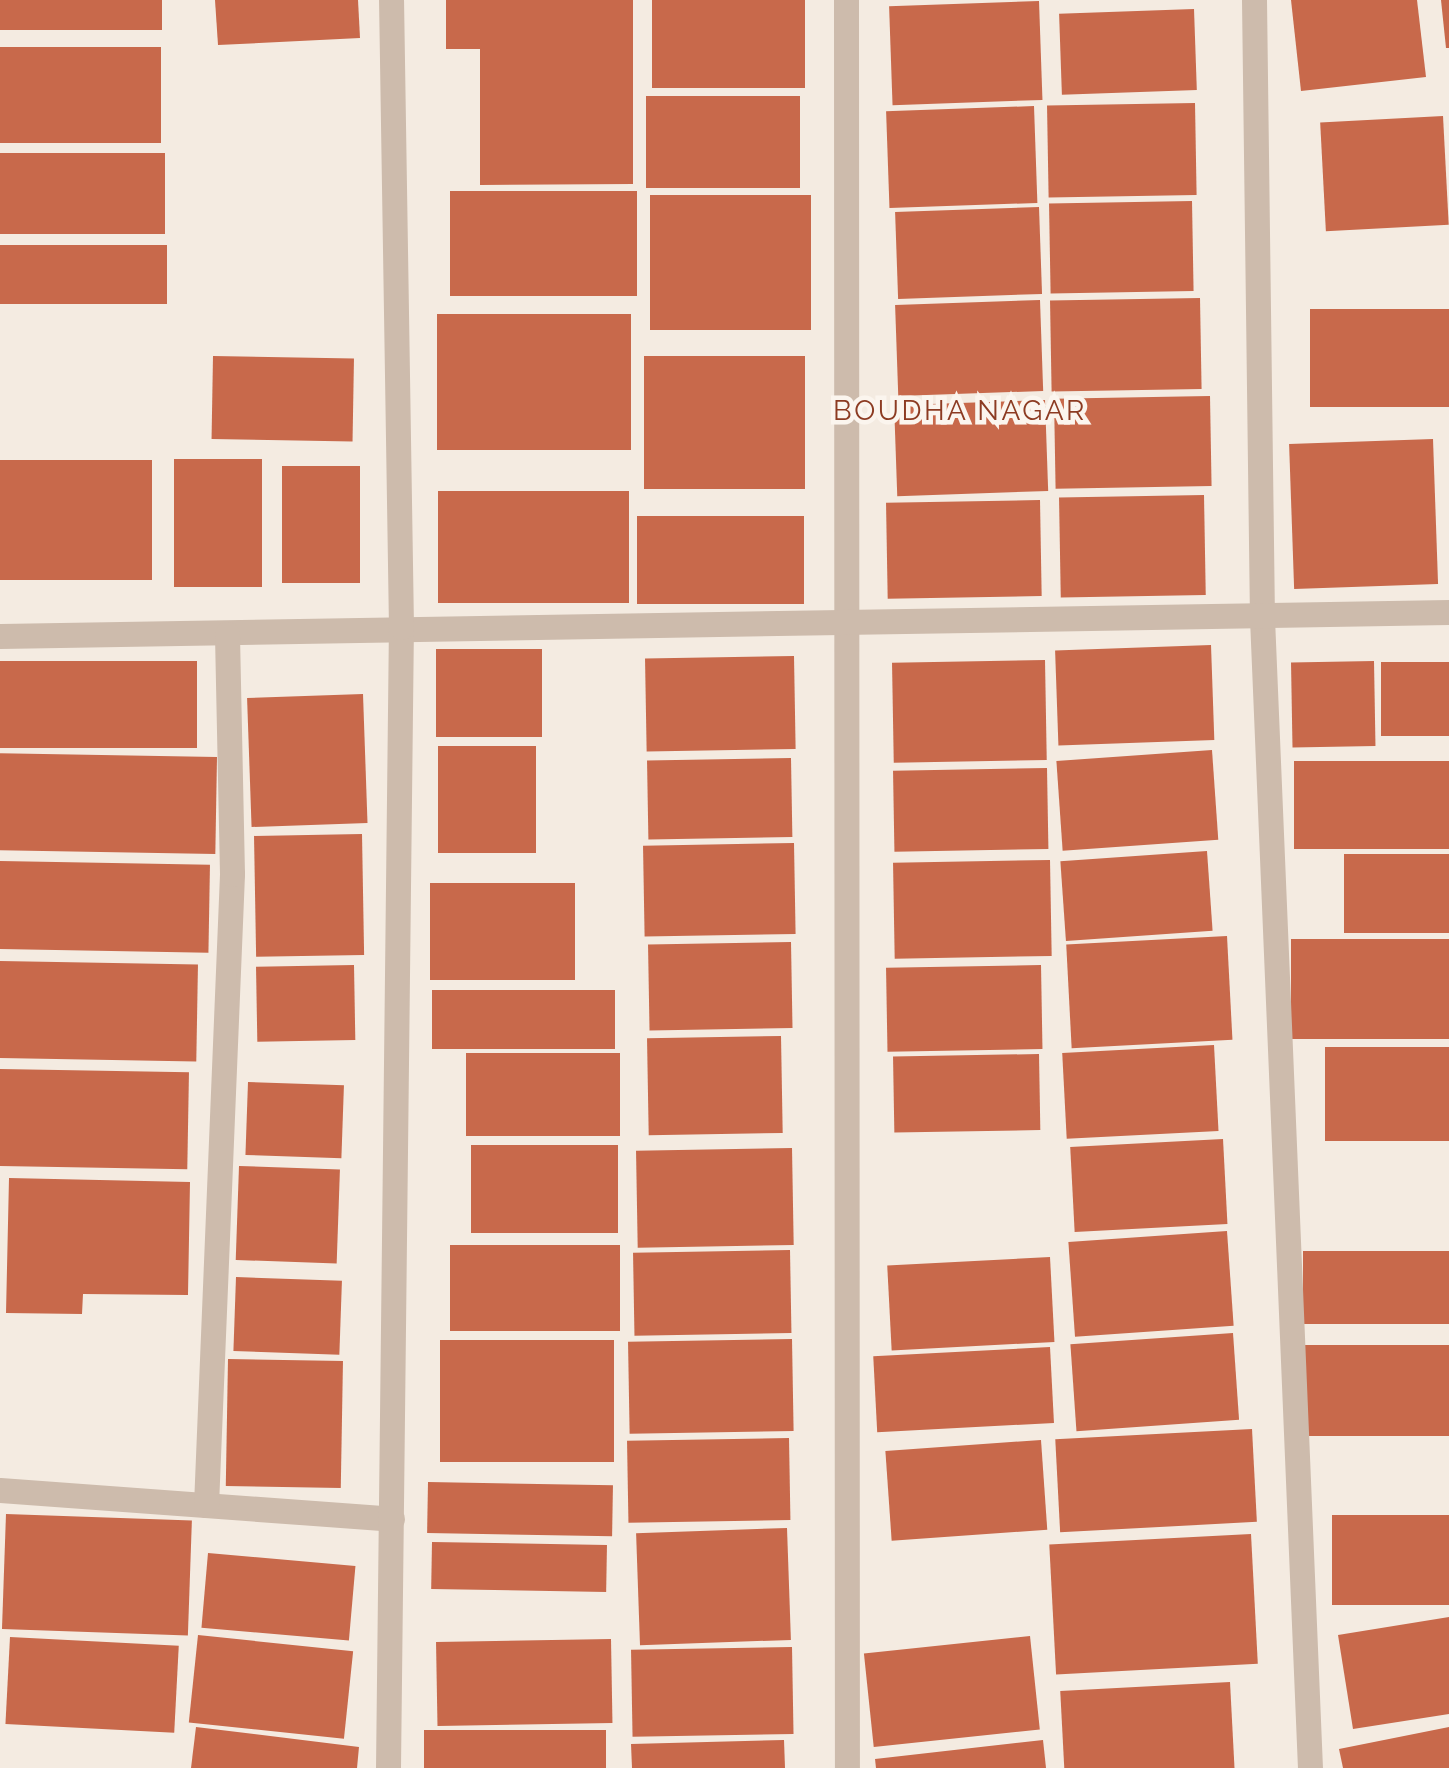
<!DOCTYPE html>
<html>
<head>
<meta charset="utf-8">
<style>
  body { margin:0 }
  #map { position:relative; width:1449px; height:1768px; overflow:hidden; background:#f4ebe1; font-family:Raleway,sans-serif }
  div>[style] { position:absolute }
  .building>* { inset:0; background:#c8694b; transform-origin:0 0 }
  .minor>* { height:25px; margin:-12.5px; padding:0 12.5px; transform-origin:12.5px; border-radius:12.5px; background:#cdbbac }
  span { translate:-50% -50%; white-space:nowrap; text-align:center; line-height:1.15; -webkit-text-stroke:9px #fbf5ee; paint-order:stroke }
  .neighbourhood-label { font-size:28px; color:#8c3b22; letter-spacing:2.5px }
</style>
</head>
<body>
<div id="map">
  <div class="building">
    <i style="left:0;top:0;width:162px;height:30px"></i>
    <i style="clip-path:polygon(215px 0,358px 0,360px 38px,218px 45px)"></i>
    <i style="clip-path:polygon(446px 0,633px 0,633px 184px,480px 185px,480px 49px,446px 49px)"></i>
    <i style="left:652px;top:0;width:153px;height:88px"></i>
    <i style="clip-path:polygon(1291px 0,1417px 0,1426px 77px,1301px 91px)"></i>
    <i style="clip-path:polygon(1441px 0,1449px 0,1449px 48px,1446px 48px)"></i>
    <i style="left:1039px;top:1px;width:99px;height:150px;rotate:88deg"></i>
    <i style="left:1194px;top:9px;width:81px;height:135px;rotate:88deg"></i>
    <i style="left:0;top:47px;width:161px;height:96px"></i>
    <i style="left:646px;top:96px;width:154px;height:92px"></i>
    <i style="left:1195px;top:103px;width:92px;height:148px;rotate:89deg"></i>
    <i style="left:1034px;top:106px;width:97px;height:148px;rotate:88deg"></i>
    <i style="left:1443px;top:116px;width:109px;height:123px;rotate:87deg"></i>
    <i style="left:0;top:153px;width:165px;height:81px"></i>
    <i style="left:450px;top:191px;width:187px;height:105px"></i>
    <i style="left:811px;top:195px;width:135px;height:161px;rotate:90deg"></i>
    <i style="left:1192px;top:201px;width:90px;height:143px;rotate:89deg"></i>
    <i style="left:1039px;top:207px;width:87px;height:144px;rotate:88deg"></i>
    <i style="left:0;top:245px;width:167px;height:59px"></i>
    <i style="left:1200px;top:298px;width:91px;height:150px;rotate:89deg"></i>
    <i style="left:1040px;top:300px;width:91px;height:145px;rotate:88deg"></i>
    <i style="left:1449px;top:309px;width:98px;height:139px;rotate:90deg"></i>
    <i style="left:631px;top:314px;width:136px;height:194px;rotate:90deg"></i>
    <i style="left:213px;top:356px;width:141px;height:83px;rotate:1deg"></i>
    <i style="left:644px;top:356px;width:161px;height:133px"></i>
    <i style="left:1210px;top:396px;width:90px;height:156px;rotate:89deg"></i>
    <i style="left:1045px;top:400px;width:91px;height:151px;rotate:88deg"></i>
    <i style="left:1433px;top:439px;width:145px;height:144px;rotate:88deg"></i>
    <i style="left:174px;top:459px;width:88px;height:128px"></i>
    <i style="left:0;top:460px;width:152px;height:120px"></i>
    <i style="left:282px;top:466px;width:78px;height:117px"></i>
    <i style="left:438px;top:491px;width:191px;height:112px"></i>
    <i style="left:1204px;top:495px;width:100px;height:145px;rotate:89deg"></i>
    <i style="left:1040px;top:500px;width:96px;height:154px;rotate:89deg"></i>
    <i style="left:804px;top:516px;width:88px;height:167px;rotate:90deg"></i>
    <i style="left:1211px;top:645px;width:95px;height:156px;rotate:88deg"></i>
    <i style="left:436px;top:649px;width:106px;height:88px"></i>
    <i style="left:794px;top:656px;width:93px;height:149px;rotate:89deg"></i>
    <i style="left:1045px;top:660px;width:100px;height:153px;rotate:89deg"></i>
    <i style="left:197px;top:661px;width:87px;height:197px;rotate:90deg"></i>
    <i style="left:1374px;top:661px;width:85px;height:83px;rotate:89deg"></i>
    <i style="left:1449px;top:662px;width:74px;height:68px;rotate:90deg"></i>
    <i style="left:363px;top:694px;width:129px;height:116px;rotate:88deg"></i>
    <i style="left:536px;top:746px;width:107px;height:98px;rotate:90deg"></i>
    <i style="left:1212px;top:750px;width:90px;height:156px;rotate:86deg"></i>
    <i style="left:217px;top:757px;width:97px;height:217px;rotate:91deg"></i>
    <i style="left:791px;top:758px;width:79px;height:144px;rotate:89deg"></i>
    <i style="left:1449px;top:761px;width:88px;height:155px;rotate:90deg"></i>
    <i style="left:1047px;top:768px;width:81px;height:154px;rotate:89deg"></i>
    <i style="left:362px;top:834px;width:121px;height:108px;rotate:89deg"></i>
    <i style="left:794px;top:843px;width:91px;height:151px;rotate:89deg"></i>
    <i style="left:1207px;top:851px;width:80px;height:147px;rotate:86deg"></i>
    <i style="left:1449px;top:854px;width:79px;height:105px;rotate:90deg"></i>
    <i style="left:1050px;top:860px;width:96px;height:157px;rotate:89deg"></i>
    <i style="left:0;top:861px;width:210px;height:88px;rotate:1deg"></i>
    <i style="left:575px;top:883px;width:97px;height:145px;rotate:90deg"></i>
    <i style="left:1227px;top:936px;width:104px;height:161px;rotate:87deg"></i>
    <i style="left:1449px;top:939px;width:100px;height:158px;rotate:90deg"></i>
    <i style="left:791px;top:942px;width:86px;height:143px;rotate:89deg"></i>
    <i style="left:0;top:961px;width:198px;height:97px;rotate:1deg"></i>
    <i style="left:354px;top:965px;width:75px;height:98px;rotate:89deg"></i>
    <i style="left:1041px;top:965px;width:84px;height:155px;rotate:89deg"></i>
    <i style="left:615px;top:990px;width:59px;height:183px;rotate:90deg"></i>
    <i style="left:781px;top:1036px;width:97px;height:134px;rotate:89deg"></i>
    <i style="left:1214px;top:1045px;width:86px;height:152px;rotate:87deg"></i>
    <i style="left:1449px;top:1047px;width:94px;height:124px;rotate:90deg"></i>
    <i style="left:620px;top:1053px;width:83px;height:154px;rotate:90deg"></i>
    <i style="left:1039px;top:1054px;width:76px;height:146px;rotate:89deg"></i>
    <i style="left:0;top:1069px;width:189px;height:97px;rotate:1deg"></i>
    <i style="left:248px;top:1082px;width:96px;height:73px;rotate:2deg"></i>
    <i style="left:1223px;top:1139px;width:85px;height:153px;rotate:87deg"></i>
    <i style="left:471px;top:1145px;width:147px;height:88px"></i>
    <i style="left:792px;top:1148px;width:97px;height:156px;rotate:89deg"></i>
    <i style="left:239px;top:1166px;width:101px;height:94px;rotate:2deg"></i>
    <i style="clip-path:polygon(9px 1178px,190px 1182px,188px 1295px,83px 1294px,82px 1314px,6px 1313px)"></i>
    <i style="left:1227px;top:1231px;width:95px;height:159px;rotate:86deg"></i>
    <i style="left:450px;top:1245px;width:170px;height:86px"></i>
    <i style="left:790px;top:1250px;width:83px;height:157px;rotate:89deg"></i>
    <i style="left:1449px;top:1251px;width:73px;height:146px;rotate:90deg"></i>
    <i style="left:1050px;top:1257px;width:85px;height:163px;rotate:87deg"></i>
    <i style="left:236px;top:1277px;width:106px;height:74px;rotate:2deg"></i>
    <i style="left:1233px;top:1333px;width:87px;height:163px;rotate:86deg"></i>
    <i style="left:792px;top:1339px;width:92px;height:164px;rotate:89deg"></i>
    <i style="left:440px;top:1340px;width:174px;height:122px"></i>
    <i style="left:1449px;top:1345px;width:91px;height:146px;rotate:90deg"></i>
    <i style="left:1050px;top:1347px;width:76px;height:177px;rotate:87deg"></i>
    <i style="left:228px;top:1359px;width:115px;height:127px;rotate:1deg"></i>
    <i style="left:1252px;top:1429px;width:93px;height:197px;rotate:87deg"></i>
    <i style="left:789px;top:1438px;width:82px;height:162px;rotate:89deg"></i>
    <i style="left:1041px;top:1440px;width:90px;height:156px;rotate:86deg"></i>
    <i style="left:428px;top:1482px;width:185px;height:51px;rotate:1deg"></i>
    <i style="left:6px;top:1514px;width:186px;height:115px;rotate:2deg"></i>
    <i style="left:1449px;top:1515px;width:90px;height:117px;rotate:90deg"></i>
    <i style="left:787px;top:1528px;width:112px;height:151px;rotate:88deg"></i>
    <i style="left:1251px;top:1534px;width:130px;height:202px;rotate:87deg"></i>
    <i style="left:432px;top:1542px;width:175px;height:47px;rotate:1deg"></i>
    <i style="left:208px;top:1553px;width:148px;height:75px;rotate:5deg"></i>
    <i style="clip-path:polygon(1449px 1617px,1449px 1714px,1353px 1729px,1338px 1635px)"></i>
    <i style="left:198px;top:1635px;width:156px;height:88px;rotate:6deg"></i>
    <i style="left:1030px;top:1636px;width:94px;height:167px;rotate:84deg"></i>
    <i style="left:10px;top:1637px;width:169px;height:87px;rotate:3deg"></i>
    <i style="left:611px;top:1639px;width:84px;height:175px;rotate:89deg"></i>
    <i style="left:792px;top:1647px;width:87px;height:161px;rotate:89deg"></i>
    <i style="left:1230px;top:1682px;width:86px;height:170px;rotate:87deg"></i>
    <i style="clip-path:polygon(196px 1727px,359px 1747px,357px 1768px,191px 1768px)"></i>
    <i style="clip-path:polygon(1449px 1727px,1449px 1768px,1343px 1768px,1339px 1749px)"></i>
    <i style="left:424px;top:1730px;width:182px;height:38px"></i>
    <i style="clip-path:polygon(784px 1740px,785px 1768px,632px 1768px,631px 1744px)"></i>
    <i style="clip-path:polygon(1043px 1740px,1046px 1768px,876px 1768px,875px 1759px)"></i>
  </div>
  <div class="minor">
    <i style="left:846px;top:0;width:1768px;rotate:89.97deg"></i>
    <i style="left:1254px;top:0;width:618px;rotate:89.26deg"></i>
    <i style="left:1262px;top:618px;width:1151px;rotate:87.61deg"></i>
    <i style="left:0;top:636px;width:1449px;rotate:-0.95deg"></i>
    <i style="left:0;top:1490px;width:393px;rotate:4.2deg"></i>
    <i style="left:206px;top:1505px;width:632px;rotate:-87.64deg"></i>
    <i style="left:232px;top:874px;width:240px;rotate:-91.2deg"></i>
    <i style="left:388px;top:1768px;width:1141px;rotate:-89.35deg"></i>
    <i style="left:401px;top:627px;width:627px;rotate:-90.91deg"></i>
  </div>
  <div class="neighbourhood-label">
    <span style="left:960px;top:411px">BOUDHA NAGAR</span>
  </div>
</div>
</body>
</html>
